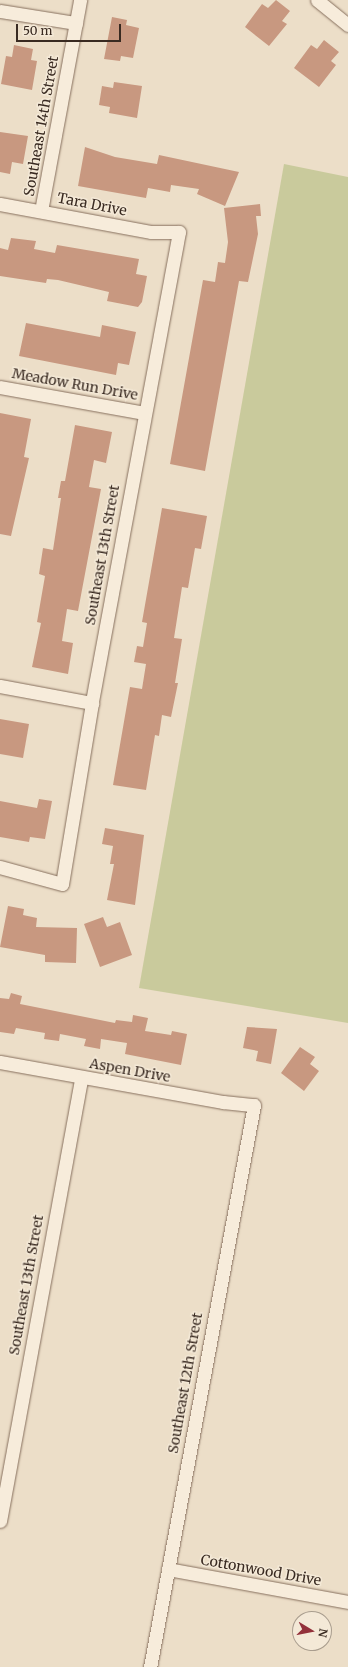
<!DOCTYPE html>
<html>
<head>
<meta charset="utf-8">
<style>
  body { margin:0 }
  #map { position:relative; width:348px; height:1667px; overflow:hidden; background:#ecdec8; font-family:Merriweather,serif }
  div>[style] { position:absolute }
  .green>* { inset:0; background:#c9ca9c }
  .building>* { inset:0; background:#c89880 }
  .roads { filter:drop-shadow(0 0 1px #87705e) drop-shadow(0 0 1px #87705e) }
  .minor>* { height:13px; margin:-6.5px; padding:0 6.5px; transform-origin:6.5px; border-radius:6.5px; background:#f7ecdb }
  span { translate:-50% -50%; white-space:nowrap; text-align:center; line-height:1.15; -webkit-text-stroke:3px #f4e9d7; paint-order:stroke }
  .street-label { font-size:14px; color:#392a21 }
  .north { position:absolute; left:292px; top:1611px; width:40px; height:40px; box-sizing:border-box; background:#f4e9d7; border:1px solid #a99d8e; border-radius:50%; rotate:100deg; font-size:11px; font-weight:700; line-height:16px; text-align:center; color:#392a21 }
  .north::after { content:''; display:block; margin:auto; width:14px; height:18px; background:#93313a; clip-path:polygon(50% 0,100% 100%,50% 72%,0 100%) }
  .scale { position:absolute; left:16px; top:24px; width:105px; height:18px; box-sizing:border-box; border:2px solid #392a21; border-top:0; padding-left:5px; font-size:12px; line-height:14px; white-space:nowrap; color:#392a21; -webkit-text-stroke:3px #f4e9d7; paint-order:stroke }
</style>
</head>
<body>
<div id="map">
  <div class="green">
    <i style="clip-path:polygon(284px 164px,348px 177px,348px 1023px,139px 988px)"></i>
  </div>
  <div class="building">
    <i style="clip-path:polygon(276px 0,290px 11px,282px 21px,287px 24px,269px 46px,245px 27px,262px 4px,268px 8px)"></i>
    <i style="clip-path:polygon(112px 17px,127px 20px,126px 25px,139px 28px,133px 58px,121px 56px,120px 61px,104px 59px)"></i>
    <i style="clip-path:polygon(324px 40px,339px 52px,331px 61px,336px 65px,319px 87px,294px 68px,311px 45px,317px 49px)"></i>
    <i style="clip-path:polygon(14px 45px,33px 49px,31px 60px,37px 61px,32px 90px,1px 84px,6px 56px,12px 57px)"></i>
    <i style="clip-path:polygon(114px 82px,142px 86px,137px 118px,109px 113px,110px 107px,99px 105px,102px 86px,113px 88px)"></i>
    <i style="clip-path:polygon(0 132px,28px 136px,23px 164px,12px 162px,10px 174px,0 172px)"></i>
    <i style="clip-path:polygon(85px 147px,115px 157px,157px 164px,159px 155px,239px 172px,225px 206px,197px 194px,199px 189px,171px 185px,170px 192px,148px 188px,146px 198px,78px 186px)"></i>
    <i style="clip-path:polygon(260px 204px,261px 216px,256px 216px,258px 234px,248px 282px,239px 281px,205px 471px,170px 464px,203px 280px,215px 282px,218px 262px,225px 263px,228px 242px,224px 208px)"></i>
    <i style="clip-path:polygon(11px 238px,36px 241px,34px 249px,55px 253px,57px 245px,139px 259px,136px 274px,147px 276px,142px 302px,138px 307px,107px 301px,109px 292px,58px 280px,47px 279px,46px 283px,0 276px,0 248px,8px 250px)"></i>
    <i style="clip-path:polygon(26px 323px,100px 337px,102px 325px,136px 332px,129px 365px,118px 363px,116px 375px,19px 356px)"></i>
    <i style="clip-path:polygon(0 413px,31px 419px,24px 457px,29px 458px,11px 536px,0 534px)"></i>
    <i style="clip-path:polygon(75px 425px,112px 432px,106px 463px,94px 460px,89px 487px,101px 489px,78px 611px,67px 609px,62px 641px,73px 643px,68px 674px,32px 667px,41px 623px,37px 622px,45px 576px,39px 574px,43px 548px,53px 550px,61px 498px,58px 498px,61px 481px,65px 481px)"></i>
    <i style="clip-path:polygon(162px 508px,207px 516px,201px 549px,195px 548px,188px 588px,182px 587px,174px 638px,182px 639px,175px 683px,178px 683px,171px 717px,162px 715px,159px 736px,155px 735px,146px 790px,113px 785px,130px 687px,142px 689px,146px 664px,134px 662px,137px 646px,143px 647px,147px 623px,142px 622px)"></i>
    <i style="clip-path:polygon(0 719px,29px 724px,23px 758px,0 754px)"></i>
    <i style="clip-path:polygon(39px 799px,52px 801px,45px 839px,30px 837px,29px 842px,0 837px,0 801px,37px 808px)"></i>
    <i style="clip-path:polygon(105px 828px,144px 835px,135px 905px,107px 900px,114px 864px,110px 864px,113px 846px,102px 844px)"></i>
    <i style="clip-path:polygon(8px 906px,24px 909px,23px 915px,37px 918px,36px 927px,77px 928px,76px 963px,45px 962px,45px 955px,0 947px)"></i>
    <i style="clip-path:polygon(103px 917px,107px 927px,120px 922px,132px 955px,100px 967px,84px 924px)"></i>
    <i style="clip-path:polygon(11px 993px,22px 996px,20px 1004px,115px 1023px,116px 1020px,132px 1022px,133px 1015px,148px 1018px,145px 1031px,171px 1035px,172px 1031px,187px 1034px,181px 1065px,125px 1054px,127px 1043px,101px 1039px,100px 1049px,84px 1046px,86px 1039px,60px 1034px,59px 1041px,44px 1039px,45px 1033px,16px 1028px,14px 1034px,0 1032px,0 998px,9px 999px)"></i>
    <i style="clip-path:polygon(247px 1027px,277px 1029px,271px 1064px,256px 1061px,258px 1051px,243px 1048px)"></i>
    <i style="clip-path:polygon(300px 1047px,315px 1057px,310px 1064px,319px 1071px,304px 1091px,281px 1073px)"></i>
  </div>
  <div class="roads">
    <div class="minor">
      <i style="left:317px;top:0;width:40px;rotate:39deg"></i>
      <i style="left:0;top:11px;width:77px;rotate:9deg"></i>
      <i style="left:0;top:204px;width:154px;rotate:10.5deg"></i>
      <i style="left:151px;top:232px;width:28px"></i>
      <i style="left:179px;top:232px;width:479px;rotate:100.5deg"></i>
      <i style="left:92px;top:703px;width:183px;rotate:99.4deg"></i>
      <i style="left:62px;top:884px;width:64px;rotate:-164.7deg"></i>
      <i style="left:41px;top:211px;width:215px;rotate:-79.5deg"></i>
      <i style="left:0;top:387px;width:146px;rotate:10.2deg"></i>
      <i style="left:0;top:686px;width:94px;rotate:10.5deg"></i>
      <i style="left:0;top:1062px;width:227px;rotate:10.2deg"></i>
      <i style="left:223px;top:1102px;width:31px;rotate:6deg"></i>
      <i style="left:254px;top:1105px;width:572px;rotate:100.48deg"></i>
      <i style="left:0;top:1521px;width:450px;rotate:-79.6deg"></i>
      <i style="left:168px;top:1569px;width:183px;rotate:10.4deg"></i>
    </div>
  </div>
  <div class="street-label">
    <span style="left:41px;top:126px;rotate:-80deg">Southeast 14th Street</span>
    <span style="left:92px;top:204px;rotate:11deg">Tara Drive</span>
    <span style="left:75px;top:384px;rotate:10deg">Meadow Run Drive</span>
    <span style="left:102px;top:555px;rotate:-80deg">Southeast 13th Street</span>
    <span style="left:130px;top:1070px;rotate:10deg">Aspen Drive</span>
    <span style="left:26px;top:1285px;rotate:-80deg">Southeast 13th Street</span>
    <span style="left:185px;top:1383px;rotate:-80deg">Southeast 12th Street</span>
    <span style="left:261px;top:1570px;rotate:10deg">Cottonwood Drive</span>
  </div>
  <div class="north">N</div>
  <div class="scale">50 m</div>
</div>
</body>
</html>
